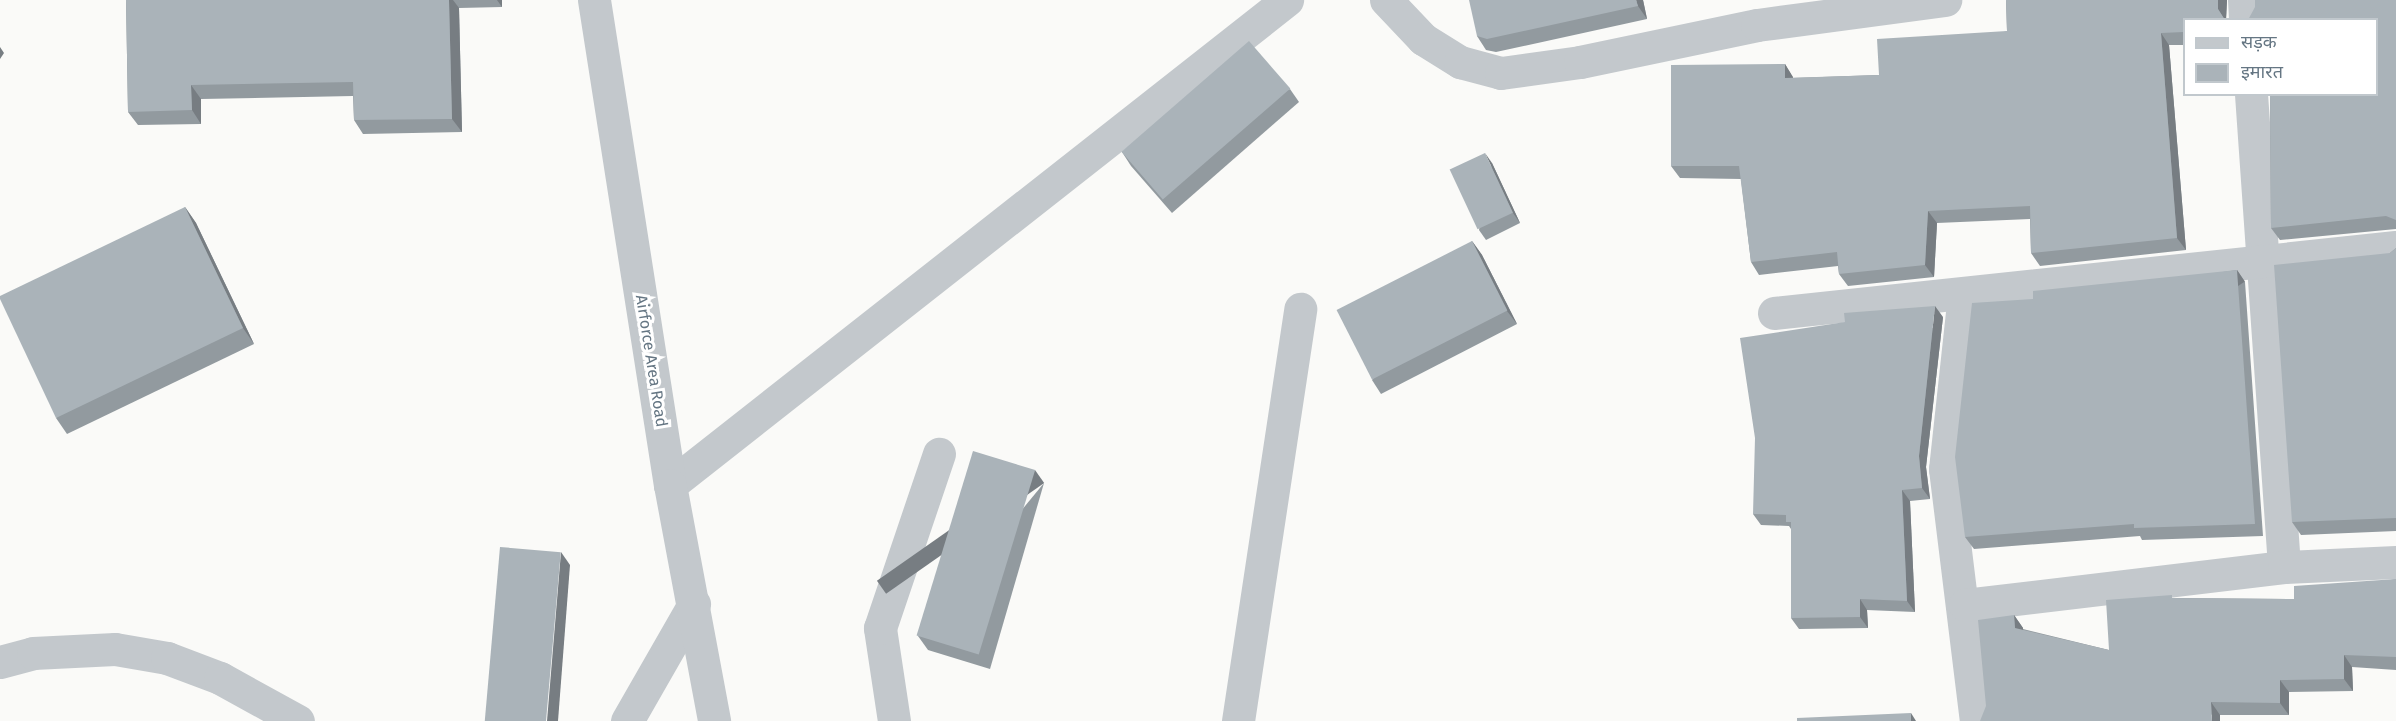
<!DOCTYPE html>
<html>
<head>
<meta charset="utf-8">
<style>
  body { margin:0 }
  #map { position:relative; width:2396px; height:721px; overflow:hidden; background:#fafaf8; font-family:"Fira Sans","Noto Sans Devanagari",sans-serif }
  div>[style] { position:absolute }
  .minor>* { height:33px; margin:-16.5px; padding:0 16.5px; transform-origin:16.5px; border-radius:16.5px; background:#c3c8cc }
  .tertiary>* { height:33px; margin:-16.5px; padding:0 16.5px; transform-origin:16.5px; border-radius:16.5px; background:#c3c8cc }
  .wall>* { inset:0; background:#929a9f }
  .shaded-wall>* { inset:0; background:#777d82; transform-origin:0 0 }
  .building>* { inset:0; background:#aab3b9; transform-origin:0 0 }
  span { translate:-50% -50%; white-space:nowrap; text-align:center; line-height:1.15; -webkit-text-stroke:6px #fff; paint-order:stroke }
  .street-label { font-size:16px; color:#657683 }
  .legend { position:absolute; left:2183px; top:18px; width:195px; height:78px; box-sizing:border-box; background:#fff; border:2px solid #c1c8cd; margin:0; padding:8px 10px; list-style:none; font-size:18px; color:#657683 }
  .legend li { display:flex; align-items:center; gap:12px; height:30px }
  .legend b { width:30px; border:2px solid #c1c8cd }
</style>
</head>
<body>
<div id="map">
  <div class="minor">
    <i style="left:1386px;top:0;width:54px;rotate:46.5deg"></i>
    <i style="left:1423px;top:39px;width:44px;rotate:31.9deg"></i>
    <i style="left:1460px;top:62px;width:42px;rotate:15deg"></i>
    <i style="left:1501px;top:73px;width:80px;rotate:-7.9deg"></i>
    <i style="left:1580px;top:62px;width:181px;rotate:-11.8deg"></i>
    <i style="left:1757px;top:25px;width:190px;rotate:-7.6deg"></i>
    <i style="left:2244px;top:0;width:20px;rotate:87deg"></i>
    <i style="left:2251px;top:94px;width:474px;rotate:86deg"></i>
    <i style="left:1964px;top:294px;width:176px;rotate:96.2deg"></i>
    <i style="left:1945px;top:469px;width:254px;rotate:83deg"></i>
    <i style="left:1774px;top:313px;width:625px;rotate:-6.06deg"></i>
    <i style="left:670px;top:485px;width:785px;rotate:-38.17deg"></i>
    <i style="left:1965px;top:605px;width:321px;rotate:-6.8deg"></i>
    <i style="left:2284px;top:567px;width:112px;rotate:-2.6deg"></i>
    <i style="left:0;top:662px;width:34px;rotate:-15deg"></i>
    <i style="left:33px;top:653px;width:82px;rotate:-2.8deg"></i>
    <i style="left:115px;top:649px;width:53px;rotate:9.8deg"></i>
    <i style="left:167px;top:658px;width:57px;rotate:20.7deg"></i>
    <i style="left:220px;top:678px;width:89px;rotate:28.9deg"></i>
    <i style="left:627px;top:721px;width:135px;rotate:-60.2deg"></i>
    <i style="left:894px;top:721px;width:94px;rotate:-98.6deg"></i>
    <i style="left:880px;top:628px;width:184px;rotate:-71.3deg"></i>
    <i style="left:1238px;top:721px;width:417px;rotate:-81.4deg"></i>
  </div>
  <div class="tertiary">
    <i style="left:594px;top:0;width:491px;rotate:81.1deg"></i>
    <i style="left:670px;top:485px;width:240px;rotate:79.4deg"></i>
  </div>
  <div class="wall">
    <i style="clip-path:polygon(126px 0,502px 0,502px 7px,459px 8px,462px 132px,363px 134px,354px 120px,353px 96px,201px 99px,201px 124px,138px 125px,128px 112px)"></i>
    <i style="clip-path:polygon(1643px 0,1647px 19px,1496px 52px,1486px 50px,1477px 36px)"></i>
    <i style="clip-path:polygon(2006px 0,2227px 0,2226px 20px,2184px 20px,2184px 45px,2169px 45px,2186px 250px,2040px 266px,2031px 253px,2030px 219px,1937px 223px,1934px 277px,1848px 286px,1839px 274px,1838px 266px,1759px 275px,1751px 262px,1741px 179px,1680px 178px,1671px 166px,1785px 64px,1793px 78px,1879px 75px,2007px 31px)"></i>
    <i style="clip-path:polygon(2396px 0,2396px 229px,2280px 240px,2271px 228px,2270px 96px,2269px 94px,2376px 94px)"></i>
    <i style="clip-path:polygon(1290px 89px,1299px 102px,1172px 213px,1131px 166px,1122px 152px)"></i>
    <i style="clip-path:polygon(1492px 163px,1520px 223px,1486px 240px,1479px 230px)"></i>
    <i style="clip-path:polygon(185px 207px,196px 223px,254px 344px,67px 434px,56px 418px)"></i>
    <i style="clip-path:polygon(1472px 241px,1482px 255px,1517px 324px,1381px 394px,1372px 380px)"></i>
    <i style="clip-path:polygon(2396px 248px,2396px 531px,2301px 535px,2292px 522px,2390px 253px)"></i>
    <i style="clip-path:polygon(2237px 270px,2245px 282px,2263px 536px,2142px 540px,2140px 536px,1974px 549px,1965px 537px,2033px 299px)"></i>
    <i style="clip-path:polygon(1943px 317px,1926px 467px,1930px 499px,1910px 501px,1915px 612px,1867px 610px,1868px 628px,1799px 629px,1791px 618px,1791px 529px,1789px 526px,1761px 525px,1753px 514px)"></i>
    <i style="clip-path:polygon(1044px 483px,990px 669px,928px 650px,918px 636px)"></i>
    <i style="clip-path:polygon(2396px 579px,2396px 670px,2352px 667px,2353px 691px,2289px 692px,2289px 715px,2220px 715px,1986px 706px,2014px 615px,2023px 628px,2023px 629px,2109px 650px,2174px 598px,2294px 599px)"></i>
  </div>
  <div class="shaded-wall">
    <i style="clip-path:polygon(449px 0,453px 0,459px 8px,462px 132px,452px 119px)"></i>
    <i style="clip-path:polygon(497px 0,502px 0,502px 7px)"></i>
    <i style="clip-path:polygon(1636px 0,1643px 0,1647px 19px,1638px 6px)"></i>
    <i style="clip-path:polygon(2218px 0,2227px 0,2226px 20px,2225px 20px,2218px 9px)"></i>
    <i style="clip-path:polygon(2161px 33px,2169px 45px,2186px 250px,2177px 238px)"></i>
    <i style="clip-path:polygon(0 47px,4px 53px,0 59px)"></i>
    <i style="clip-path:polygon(1785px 64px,1793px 77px,1794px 90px,1785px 78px)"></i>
    <i style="clip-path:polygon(191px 85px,201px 99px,201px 124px,192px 110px)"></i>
    <i style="clip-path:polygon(1485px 153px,1492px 163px,1520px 223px,1513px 213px)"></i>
    <i style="clip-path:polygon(185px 207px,196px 223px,254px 344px,243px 328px)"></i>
    <i style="clip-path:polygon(1928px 211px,1937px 223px,1934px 277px,1925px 265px)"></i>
    <i style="clip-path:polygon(1472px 241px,1482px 255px,1517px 324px,1507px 311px)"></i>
    <i style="left:2237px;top:270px;width:14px;height:255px;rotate:56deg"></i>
    <i style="clip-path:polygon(1935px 306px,1943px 317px,1926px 467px,1930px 499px,1922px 488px,1919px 456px)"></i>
    <i style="left:1035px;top:470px;width:16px;height:193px;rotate:55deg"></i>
    <i style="clip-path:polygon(1902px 490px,1910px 501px,1915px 612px,1907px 601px)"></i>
    <i style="clip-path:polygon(561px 552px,570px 565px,558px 721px,547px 721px)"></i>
    <i style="clip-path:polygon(1860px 599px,1867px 610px,1868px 628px,1860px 617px)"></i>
    <i style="clip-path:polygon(2014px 615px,2023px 628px,2024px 640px,2015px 628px)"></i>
    <i style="clip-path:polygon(2344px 655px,2352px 667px,2353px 691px,2344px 679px)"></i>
    <i style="clip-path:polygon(2280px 680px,2289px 692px,2289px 715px,2280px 703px)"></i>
    <i style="clip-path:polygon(2211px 702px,2220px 715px,2220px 721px,2212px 721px)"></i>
    <i style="clip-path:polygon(1911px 713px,1916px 721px,1911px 721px)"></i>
  </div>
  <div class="building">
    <i style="clip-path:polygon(126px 0,449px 0,452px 119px,354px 120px,353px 82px,191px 85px,192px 110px,128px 112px)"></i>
    <i style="clip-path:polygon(1469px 0,1636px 0,1638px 6px,1487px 39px,1477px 36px)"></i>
    <i style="clip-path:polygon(2006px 0,2218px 0,2218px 9px,2225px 20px,2184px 20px,2184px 32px,2161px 33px,2177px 238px,2031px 253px,2030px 206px,1928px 211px,1925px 265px,1839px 274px,1837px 252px,1751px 262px,1739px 166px,1671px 166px,1671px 65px,1785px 64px,1785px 78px,1879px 75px,1877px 39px,2007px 31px)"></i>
    <i style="clip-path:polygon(2255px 0,2396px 0,2396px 220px,2386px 216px,2271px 228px,2270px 94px,2376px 94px,2376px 20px,2248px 20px,2255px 7px)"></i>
    <i style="left:1249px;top:41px;width:63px;height:169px;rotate:49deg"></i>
    <i style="left:1485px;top:153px;width:66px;height:39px;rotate:65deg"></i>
    <i style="clip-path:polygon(185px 207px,243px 328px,56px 418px,0 299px,0 296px)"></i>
    <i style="left:1472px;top:241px;width:78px;height:152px;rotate:63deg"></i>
    <i style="clip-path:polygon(2396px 248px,2396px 518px,2292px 522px,2274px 265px,2390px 253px)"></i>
    <i style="clip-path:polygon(2237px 270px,2255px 524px,2134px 528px,2134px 524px,1965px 537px,1955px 457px,1972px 303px,2033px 299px,2033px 291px)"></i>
    <i style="clip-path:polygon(1935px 306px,1919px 456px,1922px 488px,1902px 490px,1907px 601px,1860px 599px,1860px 617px,1791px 618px,1791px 522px,1786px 522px,1786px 515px,1753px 514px,1755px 438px,1740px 338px,1845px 322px,1844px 313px)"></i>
    <i style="left:973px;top:451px;width:65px;height:193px;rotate:17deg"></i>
    <i style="left:500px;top:547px;width:61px;height:175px;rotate:5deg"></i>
    <i style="clip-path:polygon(2396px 579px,2396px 657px,2344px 655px,2344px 679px,2280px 680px,2280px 703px,2211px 702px,2212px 721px,1980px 721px,1986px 706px,1978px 620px,2014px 615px,2015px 628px,2109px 650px,2106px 600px,2172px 595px,2172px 598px,2294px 599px,2294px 586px)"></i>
    <i style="clip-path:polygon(1911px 713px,1911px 721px,1797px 721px,1797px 718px)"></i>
  </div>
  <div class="street-label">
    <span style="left:651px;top:361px;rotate:81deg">Airforce Area Road</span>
  </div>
  <ul class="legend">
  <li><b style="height:8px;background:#c3c8cc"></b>सड़क</li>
  <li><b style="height:16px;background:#aab3b9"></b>इमारत</li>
  </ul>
</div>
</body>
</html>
